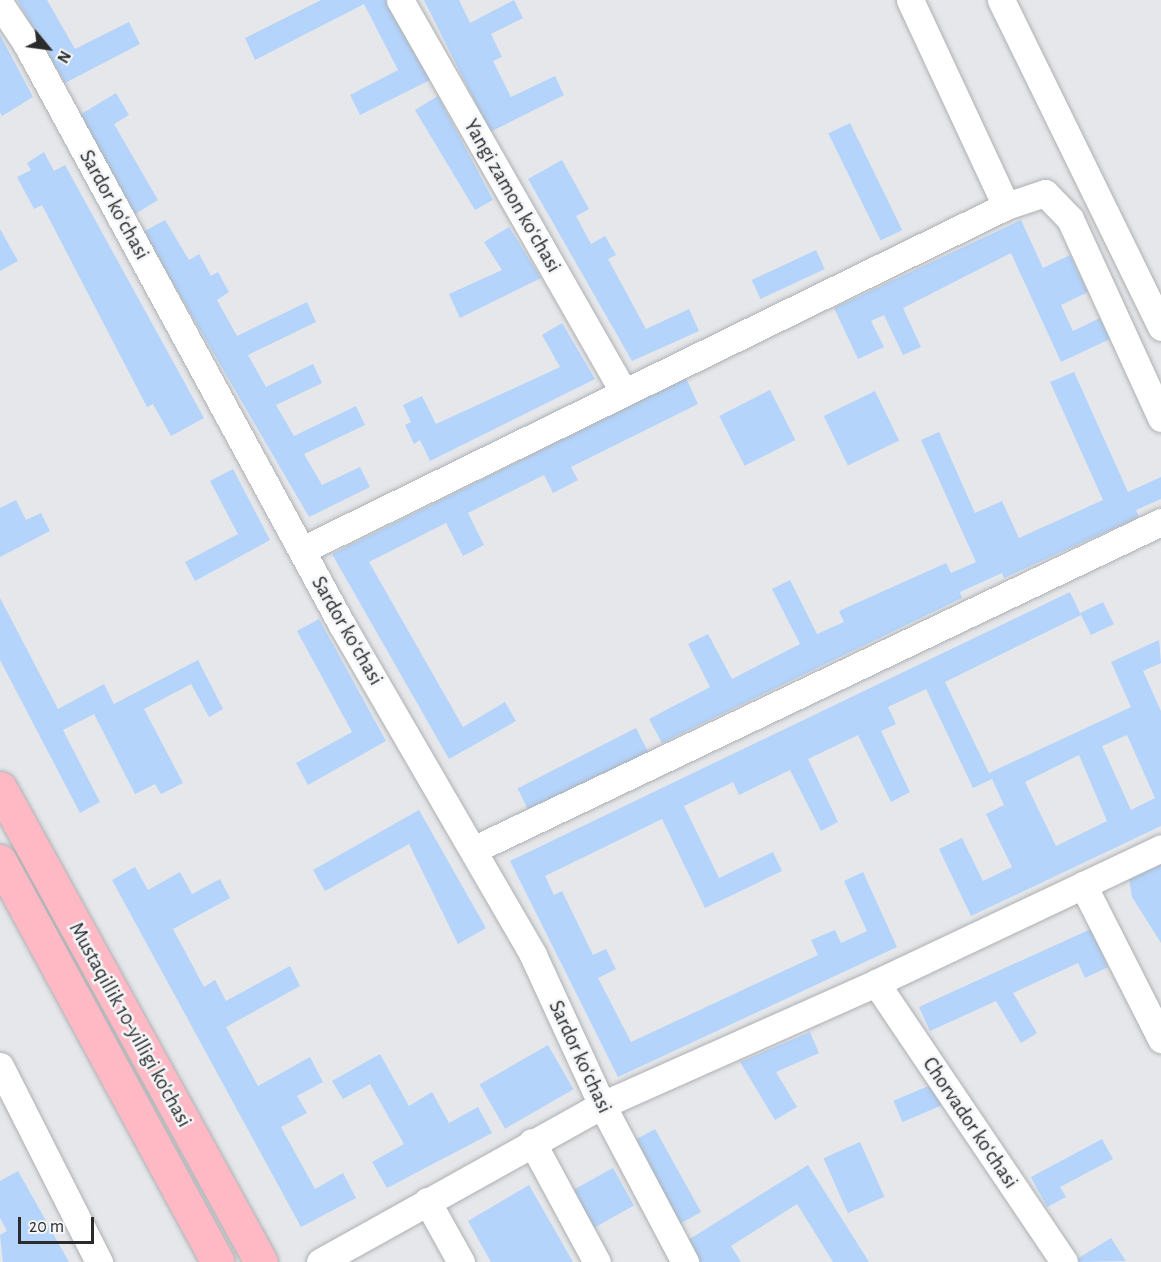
<!DOCTYPE html>
<html>
<head>
<meta charset="utf-8">
<style>
  body { margin:0 }
  #map { position:relative; width:1161px; height:1262px; overflow:hidden; background:#e5e7ea; font-family:"Alegreya Sans",sans-serif }
  div>[style] { position:absolute }
  .building>* { inset:0; background:#b4d4fb; transform-origin:0 0 }
  .roads { filter:drop-shadow(0 0 2px #aeb0b2) drop-shadow(0 0 2px #aeb0b2) }
  .minor>* { height:27px; margin:-13.5px; padding:0 13.5px; transform-origin:13.5px; border-radius:13.5px; background:#fff }
  .major>* { height:33px; margin:-16.5px; padding:0 16.5px; transform-origin:16.5px; border-radius:16.5px; background:#feb9c5 }
  span { translate:-50% -50%; white-space:nowrap; text-align:center; line-height:1.15; -webkit-text-stroke:5px #f3f5f7; paint-order:stroke }
  .street-label { font-size:21px; color:#2a2b2c }
  .north { position:absolute; left:18px; top:18px; width:60px; height:60px; -webkit-text-stroke:4px #f3f5f7; paint-order:stroke; rotate:119deg; font-size:16px; font-weight:700; line-height:24px; text-align:center; color:#2a2b2c }
  .north::after { content:''; display:block; margin:auto; width:21px; height:27px; background:#2a2b2c; clip-path:polygon(50% 0,100% 100%,50% 72%,0 100%) }
  .scale { position:absolute; left:18px; top:1217px; width:76px; height:27px; box-sizing:border-box; border:3px solid #2a2b2c; border-top:0; padding-left:8px; font-size:18px; line-height:21px; white-space:nowrap; color:#2a2b2c; -webkit-text-stroke:4px #f3f5f7; paint-order:stroke }
</style>
</head>
<body>
<div id="map">
  <div class="building">
    <i style="clip-path:polygon(17px 0,47px 0,75px 49px,129px 22px,140px 44px,65px 83px)"></i>
    <i style="clip-path:polygon(321px 0,392px 0,432px 79px,360px 115px,350px 95px,398px 70px,364px 4px,255px 60px,245px 38px)"></i>
    <i style="clip-path:polygon(424px 0,459px 0,470px 23px,514px 0,523px 18px,491px 34px,502px 57px,493px 61px,511px 97px,555px 76px,564px 95px,490px 132px)"></i>
    <i style="clip-path:polygon(0 35px,33px 97px,2px 116px,0 112px)"></i>
    <i style="clip-path:polygon(116px 93px,129px 115px,114px 124px,158px 200px,135px 214px,78px 116px)"></i>
    <i style="clip-path:polygon(438px 96px,493px 200px,475px 210px,415px 110px)"></i>
    <i style="left:850px;top:123px;width:119px;height:24px;rotate:64deg"></i>
    <i style="clip-path:polygon(44px 152px,54px 171px,65px 165px,204px 418px,171px 436px,153px 404px,147px 407px,42px 205px,34px 209px,17px 177px,31px 170px,27px 163px)"></i>
    <i style="clip-path:polygon(562px 160px,589px 209px,576px 216px,591px 244px,605px 236px,616px 255px,608px 259px,646px 329px,689px 309px,699px 331px,632px 361px,528px 179px)"></i>
    <i style="clip-path:polygon(165px 220px,189px 260px,199px 254px,211px 276px,218px 272px,229px 292px,217px 300px,237px 336px,307px 302px,316px 322px,248px 355px,266px 387px,313px 364px,322px 383px,276px 405px,294px 436px,356px 406px,365px 425px,304px 454px,322px 485px,360px 467px,370px 487px,309px 517px,143px 232px)"></i>
    <i style="clip-path:polygon(1021px 220px,1043px 268px,1070px 255px,1088px 292px,1061px 305px,1073px 331px,1100px 318px,1110px 339px,1061px 362px,1011px 253px,903px 308px,921px 347px,903px 355px,884px 315px,871px 321px,884px 347px,858px 359px,834px 308px)"></i>
    <i style="clip-path:polygon(509px 227px,541px 278px,460px 318px,449px 294px,502px 270px,484px 242px)"></i>
    <i style="clip-path:polygon(0 229px,18px 261px,0 271px)"></i>
    <i style="left:816px;top:250px;width:21px;height:71px;rotate:65deg"></i>
    <i style="clip-path:polygon(562px 323px,595px 379px,430px 461px,420px 440px,414px 444px,405px 425px,411px 422px,403px 405px,422px 396px,436px 424px,560px 367px,542px 335px)"></i>
    <i style="clip-path:polygon(1074px 372px,1128px 492px,1161px 477px,1161px 499px,1136px 510px,1139px 517px,1004px 578px,1002px 573px,960px 592px,962px 598px,662px 743px,649px 719px,710px 687px,688px 644px,708px 634px,732px 679px,800px 644px,772px 589px,790px 580px,817px 634px,844px 622px,839px 611px,946px 563px,951px 573px,976px 562px,921px 440px,939px 432px,975px 513px,1002px 501px,1019px 538px,1103px 500px,1050px 382px)"></i>
    <i style="clip-path:polygon(686px 378px,698px 404px,571px 467px,578px 480px,553px 493px,544px 475px,468px 513px,484px 545px,463px 556px,446px 523px,369px 562px,463px 727px,505px 702px,516px 721px,449px 759px,332px 554px)"></i>
    <i style="left:770px;top:390px;width:56px;height:57px;rotate:63deg"></i>
    <i style="left:875px;top:391px;width:55px;height:57px;rotate:64deg"></i>
    <i style="clip-path:polygon(233px 469px,270px 540px,195px 581px,185px 562px,238px 534px,210px 481px)"></i>
    <i style="clip-path:polygon(16px 500px,26px 520px,41px 513px,50px 531px,0 557px,0 508px)"></i>
    <i style="clip-path:polygon(evenodd,1070px 592px,1080px 613px,1103px 602px,1114px 624px,1091px 635px,1081px 615px,945px 682px,989px 773px,1131px 707px,1111px 662px,1159px 640px,1161px 663px,1143px 671px,1161px 711px,1161px 826px,971px 916px,939px 849px,962px 838px,983px 881px,1012px 867px,986px 814px,1004px 805px,992px 779px,973px 788px,926px 689px,888px 707px,896px 724px,881px 731px,910px 792px,891px 802px,858px 735px,808px 759px,838px 822px,821px 831px,790px 770px,739px 795px,733px 782px,684px 806px,719px 878px,773px 852px,782px 871px,705px 908px,662px 819px,545px 876px,554px 895px,562px 891px,593px 955px,606px 949px,616px 969px,598px 978px,631px 1042px,818px 955px,811px 940px,835px 930px,841px 943px,867px 931px,844px 881px,863px 872px,897px 947px,618px 1077px,510px 861px,1070px 592px,1127px 735px,1155px 798px,1131px 810px,1102px 746px,1127px 735px,1070px 592px,1079px 755px,1107px 821px,1056px 846px,1025px 782px,1079px 755px)"></i>
    <i style="clip-path:polygon(0 598px,58px 709px,104px 684px,114px 704px,198px 660px,223px 709px,209px 717px,191px 684px,144px 709px,183px 783px,161px 794px,155px 784px,135px 794px,94px 714px,63px 730px,100px 802px,80px 813px,0 660px)"></i>
    <i style="clip-path:polygon(319px 619px,386px 741px,308px 785px,296px 763px,352px 732px,297px 631px)"></i>
    <i style="left:636px;top:728px;width:27px;height:133px;rotate:63deg"></i>
    <i style="clip-path:polygon(419px 810px,486px 928px,458px 944px,409px 844px,325px 891px,313px 870px)"></i>
    <i style="clip-path:polygon(1161px 859px,1161px 943px,1132px 897px,1128px 872px)"></i>
    <i style="clip-path:polygon(135px 867px,148px 890px,180px 872px,192px 894px,220px 879px,230px 898px,173px 929px,204px 987px,215px 980px,226px 1001px,290px 966px,300px 986px,226px 1027px,258px 1086px,310px 1057px,323px 1082px,297px 1096px,307px 1113px,281px 1127px,315px 1189px,343px 1173px,356px 1198px,301px 1227px,112px 880px)"></i>
    <i style="clip-path:polygon(1091px 929px,1108px 967px,1085px 978px,1078px 963px,1013px 993px,1037px 1033px,1021px 1043px,996px 1001px,930px 1031px,919px 1007px)"></i>
    <i style="clip-path:polygon(810px 1032px,819px 1053px,776px 1072px,797px 1107px,775px 1120px,740px 1062px)"></i>
    <i style="left:548px;top:1045px;width:51px;height:79px;rotate:60deg"></i>
    <i style="clip-path:polygon(380px 1054px,409px 1106px,432px 1092px,449px 1123px,478px 1107px,492px 1133px,387px 1188px,372px 1162px,404px 1144px,370px 1084px,343px 1099px,332px 1081px)"></i>
    <i style="left:933px;top:1084px;width:23px;height:43px;rotate:67deg"></i>
    <i style="left:655px;top:1129px;width:95px;height:25px;rotate:61deg"></i>
    <i style="clip-path:polygon(1102px 1139px,1113px 1159px,1060px 1187px,1066px 1197px,1047px 1207px,1031px 1177px)"></i>
    <i style="left:860px;top:1142px;width:60px;height:40px;rotate:66deg"></i>
    <i style="clip-path:polygon(808px 1165px,869px 1262px,833px 1262px,797px 1204px,731px 1246px,741px 1262px,698px 1262px,685px 1242px)"></i>
    <i style="left:613px;top:1168px;width:43px;height:46px;rotate:61deg"></i>
    <i style="clip-path:polygon(18px 1171px,41px 1212px,69px 1262px,3px 1262px,0 1235px,7px 1231px,0 1218px,0 1181px)"></i>
    <i style="clip-path:polygon(529px 1185px,573px 1262px,491px 1262px,468px 1221px)"></i>
    <i style="clip-path:polygon(1111px 1238px,1126px 1261px,1079px 1262px,1077px 1259px)"></i>
  </div>
  <div class="roads">
    <div class="minor">
      <i style="left:400px;top:0;width:451px;rotate:60.3deg"></i>
      <i style="left:910px;top:0;width:227px;rotate:65deg"></i>
      <i style="left:1001px;top:0;width:364px;rotate:63.9deg"></i>
      <i style="left:0;top:4px;width:47px;rotate:56.3deg"></i>
      <i style="left:26px;top:43px;width:662px;rotate:61.5deg"></i>
      <i style="left:342px;top:625px;width:381px;rotate:59.9deg"></i>
      <i style="left:533px;top:955px;width:165px;rotate:65.3deg"></i>
      <i style="left:602px;top:1105px;width:178px;rotate:62.1deg"></i>
      <i style="left:302px;top:550px;width:784px;rotate:-26.04deg"></i>
      <i style="left:1006px;top:206px;width:41px;rotate:-18.4deg"></i>
      <i style="left:1045px;top:193px;width:36px;rotate:46deg"></i>
      <i style="left:1070px;top:219px;width:219px;rotate:65.4deg"></i>
      <i style="left:475px;top:849px;width:760px;rotate:-25.49deg"></i>
      <i style="left:1083px;top:885px;width:173px;rotate:63.1deg"></i>
      <i style="left:876px;top:983px;width:336px;rotate:56deg"></i>
      <i style="left:0;top:1066px;width:220px;rotate:63.2deg"></i>
      <i style="left:532px;top:1142px;width:136px;rotate:61.6deg"></i>
      <i style="left:427px;top:1201px;width:70px;rotate:60.9deg"></i>
      <i style="left:320px;top:1262px;width:323px;rotate:-29.1deg"></i>
      <i style="left:602px;top:1105px;width:300px;rotate:-24deg"></i>
      <i style="left:876px;top:983px;width:315px;rotate:-25.3deg"></i>
    </div>
    <div class="major">
      <i style="left:0;top:788px;width:541px;rotate:61.16deg"></i>
      <i style="left:0;top:861px;width:456px;rotate:61.5deg"></i>
    </div>
  </div>
  <div class="street-label">
    <span style="left:512px;top:196px;rotate:60deg">Yangi zamon koʻchasi</span>
    <span style="left:114px;top:205px;rotate:61deg">Sardor koʻchasi</span>
    <span style="left:347px;top:631px;rotate:60deg">Sardor koʻchasi</span>
    <span style="left:130px;top:1025px;rotate:61deg">Mustaqillik 10-yilligi ko'chasi</span>
    <span style="left:580px;top:1057px;rotate:65deg">Sardor koʻchasi</span>
    <span style="left:970px;top:1123px;rotate:56deg">Chorvador koʻchasi</span>
  </div>
  <div class="north">N</div>
  <div class="scale">20 m</div>
</div>
</body>
</html>
